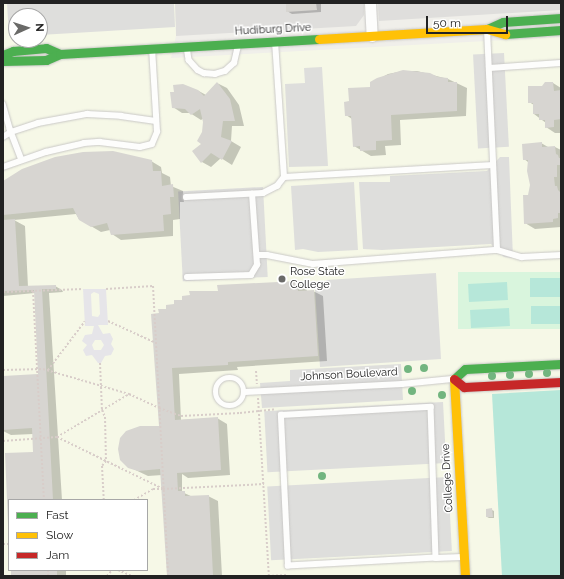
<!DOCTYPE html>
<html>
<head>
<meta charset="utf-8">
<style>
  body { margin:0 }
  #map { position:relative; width:564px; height:579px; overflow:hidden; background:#f0efea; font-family:Raleway,sans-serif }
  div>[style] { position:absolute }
  .residential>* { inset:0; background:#dfdedc }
  .education>* { inset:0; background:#f6f8e7 }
  .religious>* { inset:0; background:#dededc; transform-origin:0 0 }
  .park>* { inset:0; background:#d9f5dd; transform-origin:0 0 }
  .pitch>* { inset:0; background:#b6e7d9; transform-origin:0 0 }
  .plaza>* { inset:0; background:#e6e5e9 }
  .shadow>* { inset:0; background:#0003; transform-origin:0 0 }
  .building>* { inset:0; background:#d7d5d1; transform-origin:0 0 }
  .path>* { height:2px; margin-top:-1px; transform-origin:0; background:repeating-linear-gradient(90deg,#d8cdc9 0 2px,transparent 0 4px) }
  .roads { filter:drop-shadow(0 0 1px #c9c8c6) drop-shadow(0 0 1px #c9c8c6) }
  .lane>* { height:5.5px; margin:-2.75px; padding:0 2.75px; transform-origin:2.75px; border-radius:2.75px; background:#fdfdfc }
  .lane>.ring { margin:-2.75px; padding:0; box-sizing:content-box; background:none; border:5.5px solid #fdfdfc; border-radius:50% }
  .street>* { height:11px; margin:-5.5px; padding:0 5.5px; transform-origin:5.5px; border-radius:5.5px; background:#fdfdfc }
  .fast>* { height:9px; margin:-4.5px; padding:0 4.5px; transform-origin:4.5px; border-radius:4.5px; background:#4caf50 }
  .slow>* { height:9px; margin:-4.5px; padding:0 4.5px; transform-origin:4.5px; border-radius:4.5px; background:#ffc107 }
  .jam>* { height:9px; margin:-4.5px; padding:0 4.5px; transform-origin:4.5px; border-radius:4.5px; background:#c62828 }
  .trees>* { width:8px; height:8px; margin:-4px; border-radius:50%; background:#72b57f }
  .dots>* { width:11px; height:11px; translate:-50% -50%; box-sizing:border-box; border:2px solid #fff; border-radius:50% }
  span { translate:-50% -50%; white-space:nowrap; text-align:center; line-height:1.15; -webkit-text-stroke:3px #fff; paint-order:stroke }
  .street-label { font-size:11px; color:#222 }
  .poi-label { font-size:11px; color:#222 }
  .left { translate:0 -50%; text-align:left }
  .frame { position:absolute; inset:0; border:4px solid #222; pointer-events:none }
  .legend { position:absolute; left:8px; top:499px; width:140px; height:72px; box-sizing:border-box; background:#fff; border:1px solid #a7a7a7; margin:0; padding:5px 7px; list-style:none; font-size:12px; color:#222 }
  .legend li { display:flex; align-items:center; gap:8px; height:20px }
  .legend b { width:20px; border:1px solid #a7a7a7 }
  .north { position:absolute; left:8px; top:8px; width:40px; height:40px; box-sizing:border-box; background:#fff; border:1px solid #a7a7a7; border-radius:50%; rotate:87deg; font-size:11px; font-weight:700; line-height:16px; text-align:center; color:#222 }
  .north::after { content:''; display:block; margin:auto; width:14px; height:18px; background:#6a6a68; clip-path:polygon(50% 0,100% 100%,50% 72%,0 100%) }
  .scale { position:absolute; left:426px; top:16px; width:82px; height:18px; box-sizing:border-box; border:2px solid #222; border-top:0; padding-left:5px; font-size:12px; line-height:14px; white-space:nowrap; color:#222; -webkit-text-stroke:3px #fff; paint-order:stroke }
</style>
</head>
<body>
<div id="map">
  <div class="residential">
    <i style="clip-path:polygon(174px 3px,364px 3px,364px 15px,356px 26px,176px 36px)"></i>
    <i style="clip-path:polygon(378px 3px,561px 3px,561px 10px,379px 21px)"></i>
  </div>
  <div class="education">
    <i style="clip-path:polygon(evenodd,3px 3px,175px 3px,176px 36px,171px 58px,561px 37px,561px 576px,3px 576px,3px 3px,16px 16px,40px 16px,40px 40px,16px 40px,16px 16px,3px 3px,9px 500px,147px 500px,147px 570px,9px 570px,9px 500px)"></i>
  </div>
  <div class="religious">
    <i style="clip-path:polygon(7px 3px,174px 3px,175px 27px,40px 35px,40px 16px,16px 16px,16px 36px,9px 36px)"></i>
    <i style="left:504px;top:53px;width:94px;height:31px;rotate:87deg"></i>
    <i style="clip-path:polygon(322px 67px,328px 166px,289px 167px,285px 84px,305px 83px,304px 68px)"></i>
    <i style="clip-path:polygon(500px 157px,509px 157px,513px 258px,504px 257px,491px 244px,382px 250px,363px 249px,359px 182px,390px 182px,390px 176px,487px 171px)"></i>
    <i style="clip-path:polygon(354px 182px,358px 250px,318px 252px,303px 249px,295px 250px,291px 186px)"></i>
    <i style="left:263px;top:187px;width:90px;height:85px;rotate:87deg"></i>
    <i style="clip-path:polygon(436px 273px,441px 359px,320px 367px,315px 290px,326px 289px,326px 280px)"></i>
    <i style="clip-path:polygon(401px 364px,403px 400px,262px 408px,260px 383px,290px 381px,290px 370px)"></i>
    <i style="left:443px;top:402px;width:61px;height:179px;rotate:87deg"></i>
    <i style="left:448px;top:477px;width:74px;height:181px;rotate:87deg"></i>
  </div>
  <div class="park">
    <i style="left:561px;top:272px;width:57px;height:103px;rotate:90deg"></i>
  </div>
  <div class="pitch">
    <i style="left:561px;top:278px;width:19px;height:31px;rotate:90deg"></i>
    <i style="left:507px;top:282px;width:18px;height:39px;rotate:87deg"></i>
    <i style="left:561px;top:306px;width:18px;height:30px;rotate:90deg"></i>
    <i style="left:509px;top:308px;width:18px;height:39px;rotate:87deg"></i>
    <i style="clip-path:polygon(561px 390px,561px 576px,502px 576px,492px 394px)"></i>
  </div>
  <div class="plaza">
    <i style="clip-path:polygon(evenodd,83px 289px,106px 289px,108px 325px,98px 325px,103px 334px,110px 333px,113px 339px,111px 344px,114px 349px,111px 355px,105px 356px,101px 363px,98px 363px,92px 355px,86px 356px,83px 350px,87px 345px,82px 341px,85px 335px,92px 334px,94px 326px,85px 326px,83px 289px,94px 292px,99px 294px,100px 314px,98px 317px,92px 316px,91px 294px,94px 292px,83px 289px,95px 340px,101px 340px,104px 345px,101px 350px,94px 350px,92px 345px,95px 340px)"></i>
  </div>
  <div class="shadow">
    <i style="clip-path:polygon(287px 3px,321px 3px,321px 12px,292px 14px,287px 11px)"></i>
    <i style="clip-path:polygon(403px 71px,417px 71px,448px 79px,467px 88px,466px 116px,400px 120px,401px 145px,385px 146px,386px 155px,371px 156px,354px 146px,352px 119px,346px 115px,350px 102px,371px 88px,371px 83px,388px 74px)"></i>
    <i style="clip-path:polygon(217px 83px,227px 88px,239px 105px,244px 126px,232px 126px,231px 141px,241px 147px,232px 165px,221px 158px,211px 167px,202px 162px,204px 118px,201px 120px,190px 113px,182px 113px,173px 107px,197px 90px,206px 95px)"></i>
    <i style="clip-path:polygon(553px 83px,561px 88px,561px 133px,555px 133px,546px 127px,546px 123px,534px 114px,534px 105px,529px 102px,543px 87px)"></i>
    <i style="clip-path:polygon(541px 143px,548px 147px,555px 147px,561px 150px,561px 227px,535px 229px,525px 223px,532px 185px,528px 162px,524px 159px)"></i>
    <i style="clip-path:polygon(151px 161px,161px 167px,162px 173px,170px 177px,171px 186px,183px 191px,184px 202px,180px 202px,180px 219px,173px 220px,173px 236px,121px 240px,112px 234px,110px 230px,101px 232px,79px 219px,76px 214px,14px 220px,25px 226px,28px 287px,55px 286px,62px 290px,63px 292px,49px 293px,62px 500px,9px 500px,9px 530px,6px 454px,34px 453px,33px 434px,11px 435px,3px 431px,3px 377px,39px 375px,35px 293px,3px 296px,3px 182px)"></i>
    <i style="clip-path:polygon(296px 282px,306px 288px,307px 291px,313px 291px,323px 296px,327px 361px,237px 367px,238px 370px,179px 374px,181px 420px,217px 418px,227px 424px,230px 475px,188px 478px,182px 474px,182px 492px,193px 497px,208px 496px,218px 501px,222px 576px,168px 576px,162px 475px,148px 476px,129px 467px,160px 427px,160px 314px,183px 301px,219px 292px)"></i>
    <i style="clip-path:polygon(492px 510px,494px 511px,494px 518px,489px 518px,487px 517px)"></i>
    <i style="left:12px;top:570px;width:54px;height:6px"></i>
  </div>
  <div class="building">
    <i style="clip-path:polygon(286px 3px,316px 3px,317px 10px,286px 12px)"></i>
    <i style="clip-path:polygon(403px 70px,430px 73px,438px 77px,448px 78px,448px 82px,457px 82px,457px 111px,391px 115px,392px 140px,376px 141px,376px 150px,360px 151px,360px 146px,353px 147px,351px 116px,345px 116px,344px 102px,349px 101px,348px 88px,370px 87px,370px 82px,377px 78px)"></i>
    <i style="clip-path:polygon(217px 82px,230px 99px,235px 121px,223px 121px,221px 137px,232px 141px,222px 160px,211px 153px,201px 163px,192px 151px,201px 144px,197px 141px,202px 132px,203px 122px,200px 109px,191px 115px,185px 109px,172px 108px,170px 92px,174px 92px,173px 85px,183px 84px,198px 90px,204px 96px)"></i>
    <i style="clip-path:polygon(545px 82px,553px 82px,554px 91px,561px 90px,561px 119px,554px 120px,554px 127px,545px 128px,545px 120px,539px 120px,539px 114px,533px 114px,533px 103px,528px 103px,528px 86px,542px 86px)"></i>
    <i style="clip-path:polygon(542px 142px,542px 147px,555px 146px,556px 154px,558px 155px,559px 158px,561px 158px,561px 165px,557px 165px,557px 177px,554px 177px,555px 186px,557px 186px,558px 190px,560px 192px,561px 213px,558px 213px,558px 218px,553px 219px,553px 222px,524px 224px,523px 195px,528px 195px,530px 185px,527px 171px,528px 160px,523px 160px,522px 144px)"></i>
    <i style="clip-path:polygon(113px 151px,152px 160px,153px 171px,161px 171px,162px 186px,173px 184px,174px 197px,170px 197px,171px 214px,163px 215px,164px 231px,111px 235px,107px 223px,91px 227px,79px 220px,73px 208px,3px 215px,3px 181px,22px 169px,55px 157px,83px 152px)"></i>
    <i style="clip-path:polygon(15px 219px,19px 286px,56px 285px,56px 289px,42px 289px,53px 500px,9px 500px,8px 524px,5px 453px,33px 452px,32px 428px,3px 430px,3px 376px,38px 374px,34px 290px,3px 291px,3px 220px)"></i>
    <i style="clip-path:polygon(297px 281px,298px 291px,314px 290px,318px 356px,228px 362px,228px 365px,172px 368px,175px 420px,218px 417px,221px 470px,177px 473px,178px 491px,185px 491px,185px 496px,209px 495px,213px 575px,167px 576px,160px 469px,138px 471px,128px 468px,120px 460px,118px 449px,120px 438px,126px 431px,140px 426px,159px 426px,151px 314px,159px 313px,158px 309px,166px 309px,166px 305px,174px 304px,174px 300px,182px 300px,182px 296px,190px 295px,189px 291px,218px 291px,217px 285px)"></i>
    <i style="clip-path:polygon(492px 508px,493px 517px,486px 517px,486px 509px)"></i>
    <i style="left:11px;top:570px;width:46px;height:6px"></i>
  </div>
  <div class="path">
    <i style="left:106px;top:289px;width:47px;rotate:-3.7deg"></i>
    <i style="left:153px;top:286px;width:290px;rotate:87deg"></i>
    <i style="left:33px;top:291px;width:209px;rotate:87deg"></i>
    <i style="left:3px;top:292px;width:80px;rotate:-2.1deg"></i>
    <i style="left:108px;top:321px;width:53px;rotate:24.6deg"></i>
    <i style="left:100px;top:363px;width:47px;rotate:87.6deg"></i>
    <i style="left:102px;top:410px;width:8px;rotate:67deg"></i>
    <i style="left:105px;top:417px;width:44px;rotate:88.7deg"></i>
    <i style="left:106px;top:461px;width:6px;rotate:129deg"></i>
    <i style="left:102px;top:466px;width:34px;rotate:87deg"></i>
    <i style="left:3px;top:370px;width:40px;rotate:-1.4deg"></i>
    <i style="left:43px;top:369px;width:90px;rotate:16.2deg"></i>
    <i style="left:48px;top:370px;width:61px;rotate:-52.9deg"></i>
    <i style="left:256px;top:371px;width:13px;rotate:86deg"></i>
    <i style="left:258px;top:398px;width:178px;rotate:86.5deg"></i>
    <i style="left:57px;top:437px;width:84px;rotate:-30.8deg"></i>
    <i style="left:129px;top:394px;width:33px;rotate:25deg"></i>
    <i style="left:159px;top:408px;width:23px;rotate:20deg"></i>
    <i style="left:181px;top:416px;width:59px;rotate:-2.9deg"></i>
    <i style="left:240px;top:413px;width:36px;rotate:-6deg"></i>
    <i style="left:3px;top:441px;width:54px;rotate:-4.2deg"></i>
    <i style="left:57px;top:437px;width:118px;rotate:26.1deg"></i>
    <i style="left:163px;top:489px;width:101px;rotate:-2.8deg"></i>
    <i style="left:134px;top:500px;width:22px;rotate:-30deg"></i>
    <i style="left:153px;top:489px;width:9px"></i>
    <i style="left:3px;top:544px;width:6px"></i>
    <i style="left:48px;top:570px;width:6px;rotate:90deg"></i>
    <i style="left:118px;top:570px;width:15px;rotate:23deg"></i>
    <i style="left:107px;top:576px;width:8px;rotate:-50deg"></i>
    <i style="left:268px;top:576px;width:19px;rotate:-3deg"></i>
  </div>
  <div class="roads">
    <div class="lane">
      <i style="left:187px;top:47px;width:13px;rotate:81deg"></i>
      <i style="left:189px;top:60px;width:13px;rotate:48deg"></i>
      <i style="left:198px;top:70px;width:7px;rotate:27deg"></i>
      <i style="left:204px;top:73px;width:11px;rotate:5deg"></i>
      <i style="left:215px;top:74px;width:10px;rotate:-17deg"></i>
      <i style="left:225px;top:71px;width:12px;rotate:-42deg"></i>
      <i style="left:234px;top:63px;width:18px;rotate:-77deg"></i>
      <i style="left:489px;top:68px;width:72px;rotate:-4deg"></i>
      <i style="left:3px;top:104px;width:26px;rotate:74deg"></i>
      <i style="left:10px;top:129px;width:33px;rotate:69deg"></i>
      <i style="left:3px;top:137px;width:9px;rotate:-32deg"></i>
      <i style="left:11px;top:132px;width:28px;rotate:-18deg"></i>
      <i style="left:38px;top:123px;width:50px;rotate:-10.4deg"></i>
      <i style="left:87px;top:114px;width:34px;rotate:3deg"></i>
      <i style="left:121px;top:116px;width:35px;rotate:8deg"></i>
      <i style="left:3px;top:167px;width:46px;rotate:-19.2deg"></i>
      <i style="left:46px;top:152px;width:39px;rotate:-13deg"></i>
      <i style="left:84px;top:143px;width:16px;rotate:-4deg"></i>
      <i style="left:100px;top:142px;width:40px;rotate:7.1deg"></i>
      <i style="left:140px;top:147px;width:12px;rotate:-14deg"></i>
      <i style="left:152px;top:144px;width:13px;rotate:-67deg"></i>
      <i style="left:157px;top:132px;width:83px;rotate:-93.4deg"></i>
      <i style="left:284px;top:177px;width:209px;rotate:-3.3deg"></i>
      <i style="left:186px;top:197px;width:77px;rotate:-3deg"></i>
      <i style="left:263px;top:193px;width:16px;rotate:-27deg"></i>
      <i style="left:277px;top:186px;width:11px;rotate:-52deg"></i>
      <i style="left:284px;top:177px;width:135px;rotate:-93.8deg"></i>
      <i style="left:497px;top:250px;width:26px;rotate:16deg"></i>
      <i style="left:522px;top:257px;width:39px;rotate:-3deg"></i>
      <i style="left:257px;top:255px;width:10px"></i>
      <i style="left:267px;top:255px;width:47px;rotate:11.1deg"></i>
      <i style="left:313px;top:264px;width:185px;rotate:-4.4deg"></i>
      <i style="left:497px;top:250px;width:219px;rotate:-92.6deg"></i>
      <i style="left:187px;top:277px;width:64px;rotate:-1.8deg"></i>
      <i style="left:251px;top:275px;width:12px;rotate:-59deg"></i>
      <i style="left:257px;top:265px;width:71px;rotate:-94deg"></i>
      <i class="ring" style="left:216px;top:378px;width:22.5px;height:22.5px"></i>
      <i style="left:245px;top:392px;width:157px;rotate:-2.9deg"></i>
      <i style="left:402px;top:384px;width:50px;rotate:-5.7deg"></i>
      <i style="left:431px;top:407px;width:151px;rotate:88.1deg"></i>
      <i style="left:436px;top:558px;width:148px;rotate:176.9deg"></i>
      <i style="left:288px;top:566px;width:151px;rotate:-92.7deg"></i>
      <i style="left:281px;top:415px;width:150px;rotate:-3.1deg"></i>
      <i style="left:436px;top:558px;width:26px;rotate:-2deg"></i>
    </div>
    <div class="street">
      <i style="left:370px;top:3px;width:33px;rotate:87deg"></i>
    </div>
    <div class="fast">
      <i style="left:487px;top:29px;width:17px;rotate:-24deg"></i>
      <i style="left:503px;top:22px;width:58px;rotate:-3.9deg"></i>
      <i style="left:505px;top:34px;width:56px;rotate:-4.1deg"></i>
      <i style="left:3px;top:55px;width:11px;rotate:-22deg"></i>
      <i style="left:13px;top:51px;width:33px;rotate:-5deg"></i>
      <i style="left:46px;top:48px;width:15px;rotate:23deg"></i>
      <i style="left:3px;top:61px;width:43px;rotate:-1.3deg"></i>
      <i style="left:46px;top:60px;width:15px;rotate:-23deg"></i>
      <i style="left:60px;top:54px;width:259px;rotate:-3.3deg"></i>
      <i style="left:454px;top:379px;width:15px;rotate:-42deg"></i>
      <i style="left:465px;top:369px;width:96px;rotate:-3deg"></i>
    </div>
    <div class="slow">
      <i style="left:319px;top:39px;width:168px;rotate:-3.4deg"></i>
      <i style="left:487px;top:29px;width:19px;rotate:16deg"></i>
      <i style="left:454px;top:379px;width:197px;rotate:86.8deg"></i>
    </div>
    <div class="jam">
      <i style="left:454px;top:379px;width:13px;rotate:39deg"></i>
      <i style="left:464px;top:387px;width:97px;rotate:-3deg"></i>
    </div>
  </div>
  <div class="trees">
    <i style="left:424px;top:368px"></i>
    <i style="left:408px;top:369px"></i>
    <i style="left:547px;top:373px"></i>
    <i style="left:529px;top:374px"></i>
    <i style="left:510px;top:375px"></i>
    <i style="left:492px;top:376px"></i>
    <i style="left:412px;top:391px"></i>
    <i style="left:442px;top:395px"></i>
    <i style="left:322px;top:476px"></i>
  </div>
  <div class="dots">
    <i style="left:282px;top:279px;background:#6a6a68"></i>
  </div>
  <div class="street-label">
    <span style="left:273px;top:30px;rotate:-3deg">Hudiburg Drive</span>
    <span style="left:349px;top:375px;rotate:-3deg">Johnson Boulevard</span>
    <span style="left:448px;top:478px;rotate:-93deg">College Drive</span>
  </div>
  <div class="poi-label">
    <span class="left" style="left:290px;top:279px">Rose State<br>College</span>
  </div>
  <div class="frame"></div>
  <ul class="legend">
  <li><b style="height:5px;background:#4caf50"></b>Fast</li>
  <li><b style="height:5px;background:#ffc107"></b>Slow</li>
  <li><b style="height:5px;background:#c62828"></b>Jam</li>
  </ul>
  <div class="north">N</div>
  <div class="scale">50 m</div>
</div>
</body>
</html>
